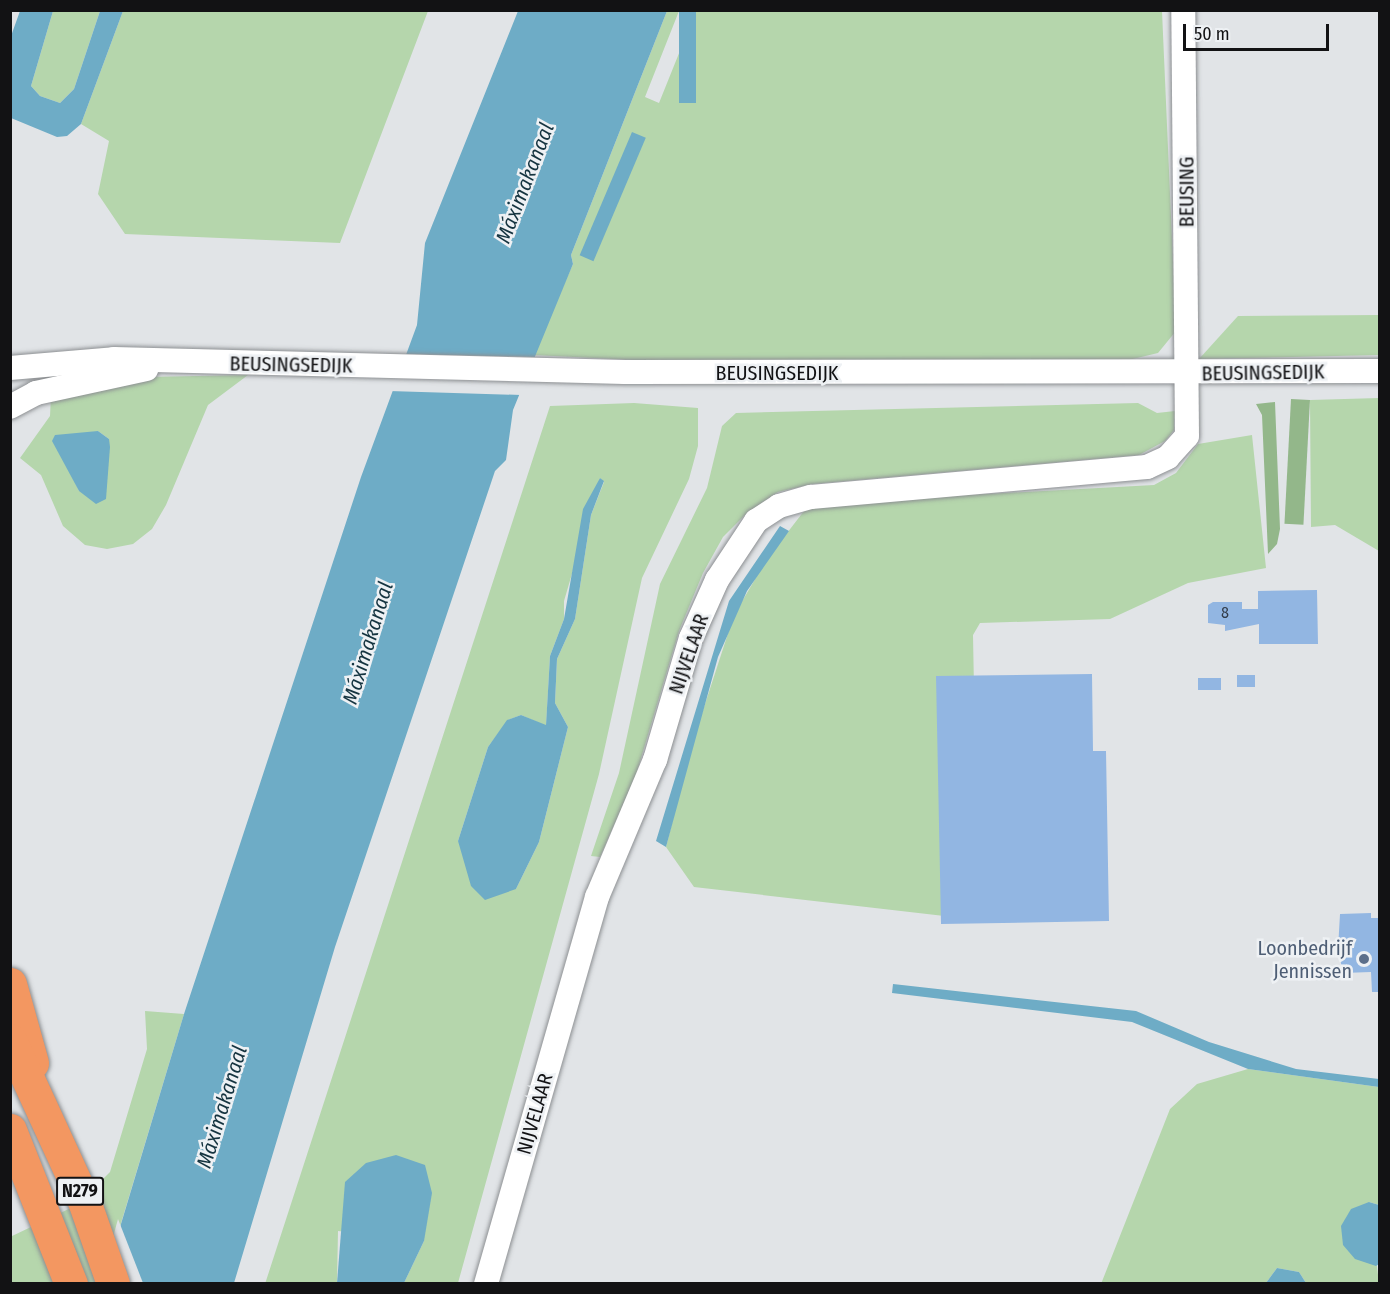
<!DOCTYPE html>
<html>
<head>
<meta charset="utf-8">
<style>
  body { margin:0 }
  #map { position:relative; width:1390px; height:1294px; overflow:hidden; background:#e1e4e7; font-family:"Fira Sans Condensed",sans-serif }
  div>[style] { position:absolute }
  .green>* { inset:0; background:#b5d6ac }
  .forest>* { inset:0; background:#93b78a; transform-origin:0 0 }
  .water>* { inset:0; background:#6eacc6; transform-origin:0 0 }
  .pier>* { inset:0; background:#e1e4e7 }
  .building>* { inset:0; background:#92b6e2; transform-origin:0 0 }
  .roads { filter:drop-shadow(0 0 2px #8c8f92) drop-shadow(0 0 2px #8c8f92) }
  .minor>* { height:24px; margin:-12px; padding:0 12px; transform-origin:12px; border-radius:12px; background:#fff }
  .highway>* { height:33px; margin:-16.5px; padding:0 16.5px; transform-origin:16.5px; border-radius:16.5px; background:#f39761 }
  .dots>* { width:16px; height:16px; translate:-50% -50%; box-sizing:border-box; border:3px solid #eef1f4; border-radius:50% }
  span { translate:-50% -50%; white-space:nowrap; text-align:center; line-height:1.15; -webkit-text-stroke:5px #eef1f4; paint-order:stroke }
  .number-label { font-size:16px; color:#323b48 }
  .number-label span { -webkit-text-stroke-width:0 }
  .shield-label span { padding:2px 4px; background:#eef1f4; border:2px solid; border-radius:4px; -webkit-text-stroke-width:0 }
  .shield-label { font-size:18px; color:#121214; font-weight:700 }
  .street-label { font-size:20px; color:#121214 }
  .service-label { font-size:20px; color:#4e5e75 }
  .right { translate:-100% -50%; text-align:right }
  .water-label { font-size:21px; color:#153440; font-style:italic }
  .frame { position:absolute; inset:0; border:12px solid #121214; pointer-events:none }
  .scale { position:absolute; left:1183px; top:24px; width:146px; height:27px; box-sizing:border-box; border:3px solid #121214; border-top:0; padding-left:8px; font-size:18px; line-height:21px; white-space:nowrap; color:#121214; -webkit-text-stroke:4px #eef1f4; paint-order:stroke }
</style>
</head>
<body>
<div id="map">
  <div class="green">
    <i style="clip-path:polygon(53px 11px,100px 11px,74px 89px,60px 103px,40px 96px,31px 86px)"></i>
    <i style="clip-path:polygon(123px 11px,428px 11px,340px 243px,125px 234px,98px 194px,109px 141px,81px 124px)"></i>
    <i style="clip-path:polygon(667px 11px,679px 11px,645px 97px,659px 103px,696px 11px,1162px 11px,1176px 331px,1158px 353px,1120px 362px,654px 361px,533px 355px,573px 264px,571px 255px)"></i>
    <i style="clip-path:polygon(1379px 315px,1379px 355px,1199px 359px,1238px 316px)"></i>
    <i style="clip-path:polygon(evenodd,248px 375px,208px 405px,166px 505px,152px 529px,133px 544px,107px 549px,85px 545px,63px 526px,41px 475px,20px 458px,50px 416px,51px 395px,146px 377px,248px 375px,98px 431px,109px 439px,79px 491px,63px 456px,98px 431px)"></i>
    <i style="clip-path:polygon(1379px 398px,1379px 551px,1335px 525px,1311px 527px,1310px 400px)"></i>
    <i style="clip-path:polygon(evenodd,634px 403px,698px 408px,698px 446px,689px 479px,642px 578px,599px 774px,458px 1283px,404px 1283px,424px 1241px,338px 1231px,337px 1283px,265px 1284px,550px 406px,634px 403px,600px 478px,604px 482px,591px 515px,575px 619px,557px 659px,555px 703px,568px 727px,539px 842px,516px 889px,458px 841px,488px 747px,508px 720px,521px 715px,546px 726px,550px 656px,564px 619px,564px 601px,600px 478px)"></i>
    <i style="clip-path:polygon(1138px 403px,1157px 413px,1175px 411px,1174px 430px,1165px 441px,1139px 455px,812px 484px,778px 492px,747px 513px,723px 537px,703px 573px,679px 631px,636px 775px,600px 857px,591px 856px,619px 773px,660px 584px,707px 488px,722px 426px,736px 413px)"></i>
    <i style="clip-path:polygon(1252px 435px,1266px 568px,1188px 583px,1110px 619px,980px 623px,973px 635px,978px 903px,953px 917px,694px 887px,666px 847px,692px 744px,734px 615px,767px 559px,804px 511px,822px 503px,1154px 485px,1176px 473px,1198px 444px)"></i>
    <i style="clip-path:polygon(145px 1011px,184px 1014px,103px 1283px,11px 1283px,10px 1237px,77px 1205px,110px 1172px,147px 1049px)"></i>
    <i style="clip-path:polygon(1248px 1069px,1379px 1087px,1379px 1205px,1369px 1202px,1379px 1283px,1306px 1283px,1299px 1272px,1277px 1268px,1266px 1283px,1101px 1284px,1170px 1109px,1197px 1084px)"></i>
  </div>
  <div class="forest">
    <i style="left:1291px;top:399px;width:19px;height:125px;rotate:3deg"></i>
    <i style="clip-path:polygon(1275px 402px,1280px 529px,1277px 544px,1268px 554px,1262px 415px,1256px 404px)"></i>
  </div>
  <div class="water">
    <i style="clip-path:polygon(20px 11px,53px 11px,31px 86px,40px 96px,60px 103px,74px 89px,100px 11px,123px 11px,81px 124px,67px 136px,57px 137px,11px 118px,11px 36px)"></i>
    <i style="clip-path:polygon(518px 11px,667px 11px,571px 255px,573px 264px,513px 410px,506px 460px,495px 471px,335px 947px,234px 1283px,103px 1284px,184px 1014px,361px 477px,417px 325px,425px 243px)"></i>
    <i style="left:679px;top:11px;width:17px;height:92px"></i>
    <i style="left:632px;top:132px;width:15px;height:134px;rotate:23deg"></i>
    <i style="clip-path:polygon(98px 431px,109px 439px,110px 447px,106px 499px,96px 504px,79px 491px,52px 441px,55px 435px)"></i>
    <i style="clip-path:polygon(600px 478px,604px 481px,591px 515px,575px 619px,557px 659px,555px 703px,568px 727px,539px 842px,516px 889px,485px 900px,471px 886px,458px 841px,488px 747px,507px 720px,521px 715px,546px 725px,550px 656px,564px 619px,583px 509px)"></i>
    <i style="clip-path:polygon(780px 526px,789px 531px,747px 591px,718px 657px,666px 847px,656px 841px,729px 601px)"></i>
    <i style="clip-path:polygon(893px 984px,1136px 1011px,1209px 1042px,1296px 1069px,1379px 1079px,1379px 1087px,1248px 1069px,1132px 1022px,892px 993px)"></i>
    <i style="clip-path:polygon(396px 1155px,425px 1165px,432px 1193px,424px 1241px,404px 1283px,337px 1283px,345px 1182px,366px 1163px)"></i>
    <i style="clip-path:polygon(1369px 1202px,1379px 1205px,1379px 1264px,1376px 1266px,1355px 1259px,1343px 1245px,1341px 1226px,1351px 1209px)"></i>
    <i style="clip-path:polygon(1277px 1268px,1299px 1272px,1306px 1283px,1266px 1283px)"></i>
  </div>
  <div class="pier">
    <i style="clip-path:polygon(403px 354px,536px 357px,521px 395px,389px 391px)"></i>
    <i style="clip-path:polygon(118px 1219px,143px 1283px,100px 1284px)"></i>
  </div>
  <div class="building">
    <i style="clip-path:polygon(1317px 590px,1318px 644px,1259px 644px,1259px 624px,1225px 631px,1225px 625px,1208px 623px,1208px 605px,1213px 602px,1242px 602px,1242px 609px,1258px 609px,1258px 591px)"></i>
    <i style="clip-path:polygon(1092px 674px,1093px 751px,1106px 751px,1109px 921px,941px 924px,936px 676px)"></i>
    <i style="left:1237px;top:675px;width:18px;height:12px"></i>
    <i style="left:1221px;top:678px;width:12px;height:23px;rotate:90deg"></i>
    <i style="clip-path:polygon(1371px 913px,1371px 918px,1380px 918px,1380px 992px,1372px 992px,1371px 972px,1343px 973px,1338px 949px,1340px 914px)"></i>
  </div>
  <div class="roads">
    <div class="minor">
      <i style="left:10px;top:368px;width:104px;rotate:-4.9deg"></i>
      <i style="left:114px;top:359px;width:511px;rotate:1.46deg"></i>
      <i style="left:625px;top:372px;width:755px;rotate:-0.08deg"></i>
      <i style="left:10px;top:407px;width:30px;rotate:-28deg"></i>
      <i style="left:36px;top:393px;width:113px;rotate:-12.3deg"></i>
      <i style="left:486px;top:1284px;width:403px;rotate:-74deg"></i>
      <i style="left:597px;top:897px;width:149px;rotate:-67.1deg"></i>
      <i style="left:655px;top:760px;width:127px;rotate:-73.6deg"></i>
      <i style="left:691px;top:638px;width:64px;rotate:-65.9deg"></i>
      <i style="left:717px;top:580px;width:71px;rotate:-56.5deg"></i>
      <i style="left:756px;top:521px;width:27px;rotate:-33deg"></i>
      <i style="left:779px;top:506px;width:33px;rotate:-16deg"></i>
      <i style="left:811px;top:497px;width:337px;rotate:-5.1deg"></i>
      <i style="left:1147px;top:467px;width:23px;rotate:-25deg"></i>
      <i style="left:1168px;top:457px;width:28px;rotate:-48deg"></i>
      <i style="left:1187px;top:436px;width:426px;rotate:-90.5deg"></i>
    </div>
    <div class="highway">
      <i style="left:10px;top:984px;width:82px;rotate:74.4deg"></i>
      <i style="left:10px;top:1040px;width:177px;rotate:65.3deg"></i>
      <i style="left:84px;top:1201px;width:88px;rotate:70.7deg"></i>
      <i style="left:10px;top:1130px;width:166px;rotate:68.4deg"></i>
    </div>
  </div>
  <div class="dots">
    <i style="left:1364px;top:959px;background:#5c6f8a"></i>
  </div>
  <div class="number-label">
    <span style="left:1225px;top:613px">8</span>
  </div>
  <div class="shield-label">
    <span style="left:80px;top:1191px">N279</span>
  </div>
  <div class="street-label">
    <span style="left:1187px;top:192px;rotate:-90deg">BEUSING</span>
    <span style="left:291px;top:365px;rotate:1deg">BEUSINGSEDIJK</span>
    <span style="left:777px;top:373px">BEUSINGSEDIJK</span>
    <span style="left:1263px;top:373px;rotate:-1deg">BEUSINGSEDIJK</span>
    <span style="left:689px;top:654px;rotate:-71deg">NIJVELAAR</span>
    <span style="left:535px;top:1114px;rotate:-74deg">NIJVELAAR</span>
  </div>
  <div class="service-label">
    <span class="right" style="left:1352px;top:960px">Loonbedrijf<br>Jennissen</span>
  </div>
  <div class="water-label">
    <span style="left:525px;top:183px;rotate:-69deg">Máximakanaal</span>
    <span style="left:368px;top:643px;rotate:-73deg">Máximakanaal</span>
    <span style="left:222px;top:1107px;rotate:-73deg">Máximakanaal</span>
  </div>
  <div class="frame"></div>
  <div class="scale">50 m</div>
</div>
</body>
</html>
